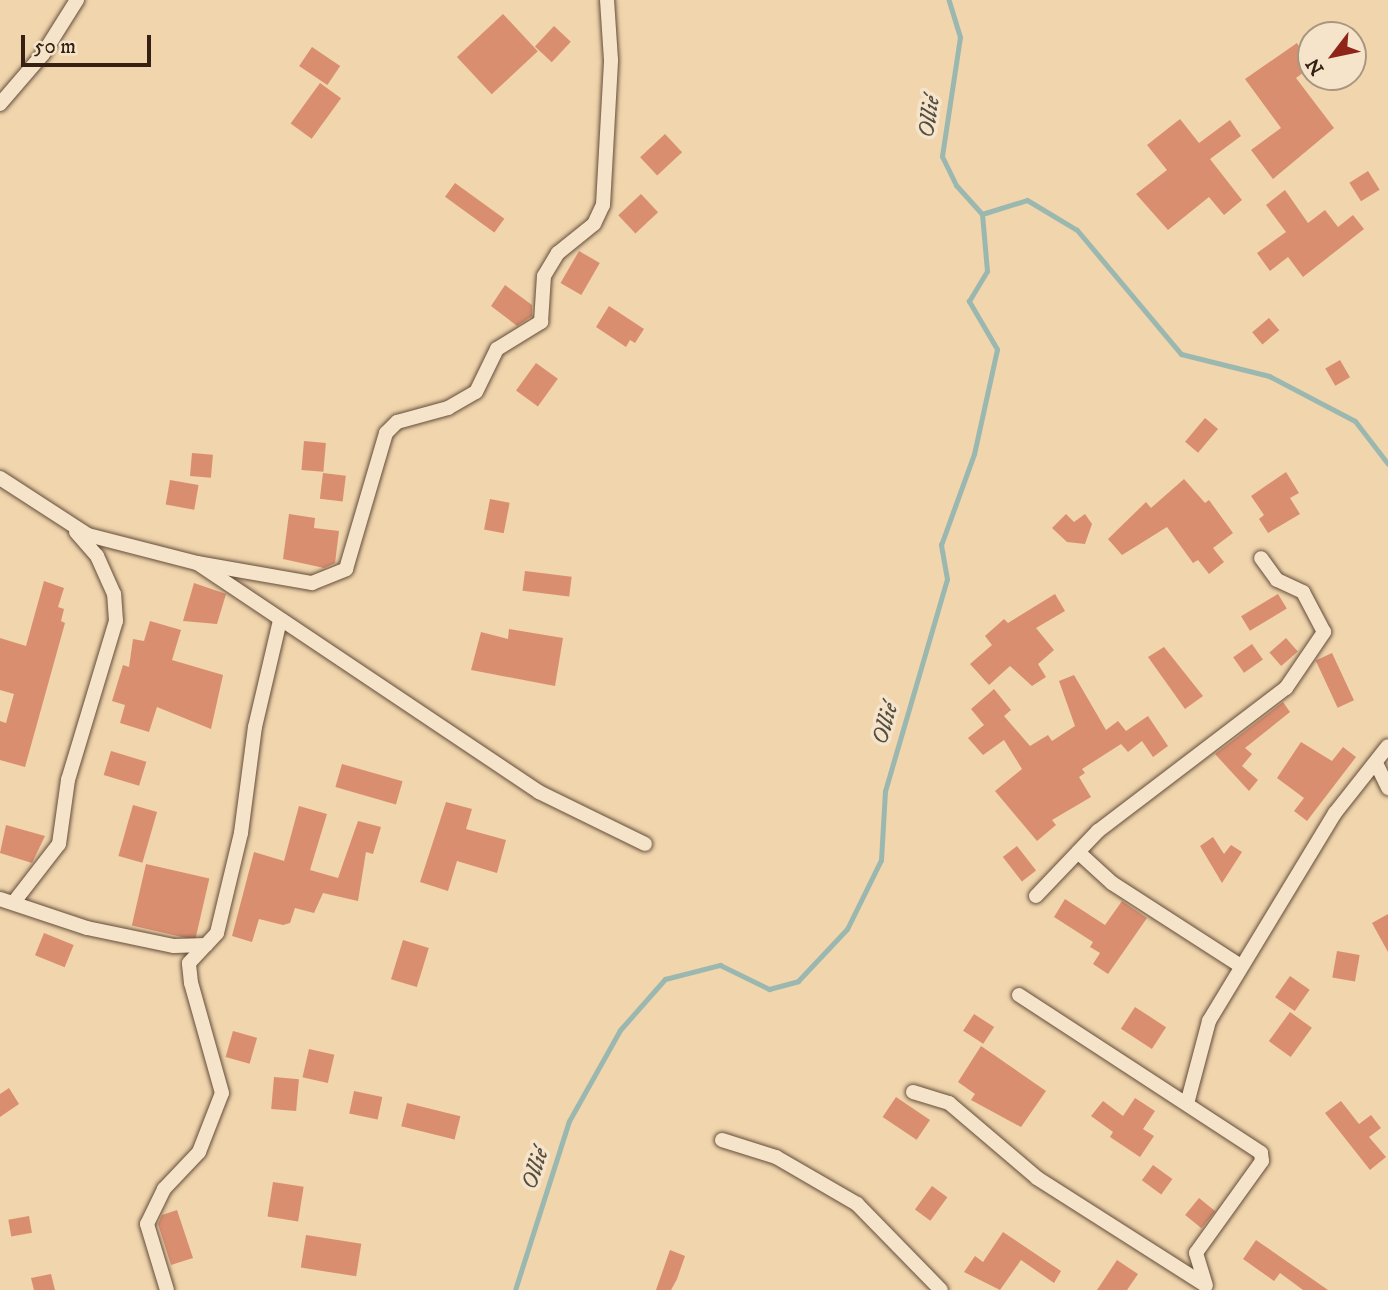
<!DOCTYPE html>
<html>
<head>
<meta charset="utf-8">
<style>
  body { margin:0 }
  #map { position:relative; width:1388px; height:1290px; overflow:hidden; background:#f0d5ad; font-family:"IM FELL DW Pica",serif }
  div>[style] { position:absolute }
  .stream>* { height:5px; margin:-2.5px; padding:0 2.5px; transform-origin:2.5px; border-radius:2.5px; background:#9bb8b0 }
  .building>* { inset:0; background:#da8e70; transform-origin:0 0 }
  .roads { filter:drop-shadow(0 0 2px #644d3a) drop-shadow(0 0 2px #644d3a) }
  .street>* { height:14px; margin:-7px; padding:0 7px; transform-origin:7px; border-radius:7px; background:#f5e4ca }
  span { translate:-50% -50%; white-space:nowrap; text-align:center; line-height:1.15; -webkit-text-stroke:7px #f5e4ca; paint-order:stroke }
  .water-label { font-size:23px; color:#544e42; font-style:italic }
  .north { position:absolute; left:1297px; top:21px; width:70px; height:70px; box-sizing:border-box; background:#f5e4ca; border:2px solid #a99681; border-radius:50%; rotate:238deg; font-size:19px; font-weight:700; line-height:28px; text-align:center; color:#362013 }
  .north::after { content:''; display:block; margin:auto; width:24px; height:32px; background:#8f2418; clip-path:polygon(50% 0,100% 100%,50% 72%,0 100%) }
  .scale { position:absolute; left:21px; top:35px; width:130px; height:32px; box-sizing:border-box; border:4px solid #362013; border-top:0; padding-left:9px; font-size:21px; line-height:24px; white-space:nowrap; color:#362013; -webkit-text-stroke:5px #f5e4ca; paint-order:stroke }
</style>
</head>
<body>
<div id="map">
  <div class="stream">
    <i style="left:982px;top:214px;width:47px;rotate:-17.3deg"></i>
    <i style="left:1027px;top:200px;width:58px;rotate:31deg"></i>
    <i style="left:1077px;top:230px;width:162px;rotate:50deg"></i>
    <i style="left:1181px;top:354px;width:91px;rotate:14deg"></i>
    <i style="left:1269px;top:376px;width:97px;rotate:27.6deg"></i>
    <i style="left:1355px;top:421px;width:54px;rotate:52.5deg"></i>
    <i style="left:515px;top:1290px;width:177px;rotate:-72.3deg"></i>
    <i style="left:569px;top:1121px;width:104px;rotate:-60.7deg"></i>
    <i style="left:620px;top:1030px;width:68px;rotate:-48.6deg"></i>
    <i style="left:665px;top:979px;width:57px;rotate:-14.3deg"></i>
    <i style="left:720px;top:965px;width:55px;rotate:26.1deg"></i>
    <i style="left:769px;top:989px;width:30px;rotate:-15deg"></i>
    <i style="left:798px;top:981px;width:71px;rotate:-46.7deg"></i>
    <i style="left:847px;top:929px;width:77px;rotate:-63.8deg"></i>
    <i style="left:881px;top:860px;width:69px;rotate:-86.7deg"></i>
    <i style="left:885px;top:791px;width:221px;rotate:-73.7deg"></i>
    <i style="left:947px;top:579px;width:35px;rotate:-100deg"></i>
    <i style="left:941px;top:545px;width:97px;rotate:-70.1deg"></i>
    <i style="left:974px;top:454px;width:107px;rotate:-77.6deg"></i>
    <i style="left:997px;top:349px;width:56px;rotate:-120.3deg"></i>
    <i style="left:969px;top:301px;width:35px;rotate:-59deg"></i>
    <i style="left:987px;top:271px;width:57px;rotate:-95deg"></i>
    <i style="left:982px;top:214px;width:39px;rotate:-132deg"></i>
    <i style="left:956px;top:185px;width:32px;rotate:-116deg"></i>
    <i style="left:942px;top:156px;width:120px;rotate:-81.4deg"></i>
    <i style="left:960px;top:37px;width:39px;rotate:-107deg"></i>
  </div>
  <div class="building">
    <i style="left:503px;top:14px;width:51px;height:63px;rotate:47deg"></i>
    <i style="left:554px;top:26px;width:23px;height:28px;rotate:43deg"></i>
    <i style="clip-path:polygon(1297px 43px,1311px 67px,1296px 78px,1334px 128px,1273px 179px,1251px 150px,1281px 128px,1245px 79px)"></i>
    <i style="left:312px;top:47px;width:34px;height:23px;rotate:34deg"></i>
    <i style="left:320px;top:83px;width:26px;height:50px;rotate:36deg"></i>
    <i style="clip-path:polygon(1180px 119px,1199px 143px,1230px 120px,1241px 136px,1210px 159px,1242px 200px,1224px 215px,1209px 197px,1168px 230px,1136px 194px,1167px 170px,1147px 145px)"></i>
    <i style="left:665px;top:134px;width:25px;height:34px;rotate:47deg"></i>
    <i style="left:1368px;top:171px;width:22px;height:22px;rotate:58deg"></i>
    <i style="left:455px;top:183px;width:61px;height:17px;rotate:36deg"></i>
    <i style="clip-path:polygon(1285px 190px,1308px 223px,1325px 210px,1338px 227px,1353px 215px,1364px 229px,1303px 277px,1288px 257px,1270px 271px,1257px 253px,1286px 232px,1266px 205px)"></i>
    <i style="left:641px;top:194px;width:25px;height:31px;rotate:47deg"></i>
    <i style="left:579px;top:251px;width:24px;height:37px;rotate:30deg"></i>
    <i style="clip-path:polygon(505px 285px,532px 305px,532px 316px,517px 326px,491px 306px)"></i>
    <i style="clip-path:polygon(609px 306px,644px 329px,635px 343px,630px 340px,626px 347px,596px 327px)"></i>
    <i style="left:1269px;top:318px;width:16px;height:22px;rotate:50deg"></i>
    <i style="left:1340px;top:360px;width:20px;height:17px;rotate:60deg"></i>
    <i style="left:536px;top:363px;width:27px;height:34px;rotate:36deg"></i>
    <i style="left:1205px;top:418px;width:17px;height:31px;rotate:40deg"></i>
    <i style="left:304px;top:441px;width:22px;height:29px;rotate:5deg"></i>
    <i style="left:192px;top:453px;width:21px;height:23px;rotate:5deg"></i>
    <i style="clip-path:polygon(1286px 472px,1299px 493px,1290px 498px,1300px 514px,1268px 533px,1259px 519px,1264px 515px,1251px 496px)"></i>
    <i style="left:323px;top:473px;width:23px;height:26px;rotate:7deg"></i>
    <i style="clip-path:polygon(1184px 479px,1205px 503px,1209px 500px,1233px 533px,1213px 548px,1224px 562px,1209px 574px,1198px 560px,1193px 563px,1167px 527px,1122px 555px,1108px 539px,1146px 502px,1151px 508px)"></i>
    <i style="left:170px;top:480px;width:29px;height:25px;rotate:10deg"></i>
    <i style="left:490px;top:499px;width:20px;height:31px;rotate:11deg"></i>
    <i style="clip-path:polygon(289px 514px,315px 518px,314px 528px,339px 531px,335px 563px,324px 568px,283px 559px)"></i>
    <i style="clip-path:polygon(1066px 514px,1074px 522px,1085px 514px,1092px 524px,1085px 544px,1067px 542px,1052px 528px)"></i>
    <i style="left:525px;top:571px;width:47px;height:20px;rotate:7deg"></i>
    <i style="clip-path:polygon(44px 581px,64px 588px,58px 607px,64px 609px,61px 621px,65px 623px,25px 767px,0 760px,0 721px,6px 723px,14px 694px,0 690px,0 638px,26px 646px)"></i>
    <i style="clip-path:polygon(194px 583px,226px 594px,217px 624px,183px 621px)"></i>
    <i style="clip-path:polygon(1055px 594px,1065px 611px,1036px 628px,1054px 650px,1038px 664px,1046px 677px,1032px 686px,1010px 666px,989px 685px,970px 664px,992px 645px,985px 636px,1004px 619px,1008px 623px)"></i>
    <i style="left:1278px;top:594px;width:17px;height:43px;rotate:59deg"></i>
    <i style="clip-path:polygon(150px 621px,181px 630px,172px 660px,223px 675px,211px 729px,157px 707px,149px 732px,120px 723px,125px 705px,112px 701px,123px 665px,129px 667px,133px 639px,144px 641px)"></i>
    <i style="clip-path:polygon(509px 629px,563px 638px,555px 686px,471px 670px,481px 632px,508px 639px)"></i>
    <i style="left:1286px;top:638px;width:18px;height:22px;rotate:49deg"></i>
    <i style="left:1252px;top:644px;width:19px;height:23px;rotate:55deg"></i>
    <i style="clip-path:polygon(1164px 647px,1203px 696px,1185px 709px,1148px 657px)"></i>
    <i style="left:1332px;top:653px;width:52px;height:18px;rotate:65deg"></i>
    <i style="clip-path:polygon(1074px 675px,1106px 730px,1118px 721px,1126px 731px,1148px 716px,1168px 746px,1153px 757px,1142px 741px,1128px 752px,1121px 744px,1082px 769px,1085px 773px,1079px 777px,1091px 797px,1052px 820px,1056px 825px,1037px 841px,995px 791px,1022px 769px,1004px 740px,983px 755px,968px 738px,984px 725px,971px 709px,994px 689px,1011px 710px,1004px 716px,1030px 746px,1048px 735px,1052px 741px,1075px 726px,1059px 681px)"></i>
    <i style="clip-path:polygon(1283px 702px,1290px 712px,1245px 748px,1252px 754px,1242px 766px,1258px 780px,1249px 791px,1215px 754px)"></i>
    <i style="clip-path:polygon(1301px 742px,1332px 761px,1343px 747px,1356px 757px,1307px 821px,1294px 811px,1304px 798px,1277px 778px)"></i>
    <i style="left:111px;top:751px;width:37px;height:25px;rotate:17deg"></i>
    <i style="left:342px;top:764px;width:63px;height:24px;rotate:16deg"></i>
    <i style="clip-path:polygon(446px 802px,472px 809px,466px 829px,506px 840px,497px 873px,457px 861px,448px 891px,420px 882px)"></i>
    <i style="left:133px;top:805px;width:25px;height:53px;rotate:16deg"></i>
    <i style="clip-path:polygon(299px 806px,327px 814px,310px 870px,338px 878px,358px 821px,381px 827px,373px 854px,366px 852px,358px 901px,323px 893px,314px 913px,295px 908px,290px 923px,283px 925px,259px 919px,252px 942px,232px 936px,254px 852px,284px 861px)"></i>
    <i style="clip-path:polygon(6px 825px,45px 836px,32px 863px,0 853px)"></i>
    <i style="clip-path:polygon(1213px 837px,1224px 854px,1231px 845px,1242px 852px,1222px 883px,1200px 846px)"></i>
    <i style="left:1017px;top:846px;width:31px;height:18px;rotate:52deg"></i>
    <i style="left:146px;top:864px;width:65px;height:63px;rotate:13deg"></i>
    <i style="clip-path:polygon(1065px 899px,1105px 925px,1122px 901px,1147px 918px,1108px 974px,1093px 964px,1100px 953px,1090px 947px,1093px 942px,1054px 917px)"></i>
    <i style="clip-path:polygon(1388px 914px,1388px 952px,1372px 923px)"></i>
    <i style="left:44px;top:933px;width:32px;height:24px;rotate:22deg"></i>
    <i style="left:403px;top:940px;width:27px;height:41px;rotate:17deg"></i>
    <i style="left:1337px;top:951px;width:23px;height:27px;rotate:10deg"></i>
    <i style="left:1290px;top:976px;width:24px;height:26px;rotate:35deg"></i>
    <i style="left:1135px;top:1007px;width:37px;height:26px;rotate:33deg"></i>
    <i style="left:1290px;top:1012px;width:27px;height:36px;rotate:36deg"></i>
    <i style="left:974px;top:1014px;width:24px;height:20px;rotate:33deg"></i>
    <i style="left:233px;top:1031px;width:25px;height:27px;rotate:16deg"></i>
    <i style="clip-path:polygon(981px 1046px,1046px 1091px,1021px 1127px,971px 1100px,975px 1094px,958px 1082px)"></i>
    <i style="left:309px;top:1049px;width:26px;height:29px;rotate:13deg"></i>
    <i style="left:274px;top:1077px;width:25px;height:32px;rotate:5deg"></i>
    <i style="clip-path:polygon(9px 1088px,19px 1104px,0 1117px,0 1094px)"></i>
    <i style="left:354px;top:1091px;width:29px;height:23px;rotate:12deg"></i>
    <i style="left:896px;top:1097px;width:41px;height:24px;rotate:34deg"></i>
    <i style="clip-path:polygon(1135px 1098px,1155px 1111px,1143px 1129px,1154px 1136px,1140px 1157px,1110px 1137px,1113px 1132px,1091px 1116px,1103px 1101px,1123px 1116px)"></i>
    <i style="clip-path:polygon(1341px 1101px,1359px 1124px,1371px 1115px,1381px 1128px,1369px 1137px,1386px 1157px,1370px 1170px,1325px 1113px)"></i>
    <i style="left:407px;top:1103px;width:55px;height:24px;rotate:14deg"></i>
    <i style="left:1153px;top:1165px;width:24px;height:19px;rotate:36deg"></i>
    <i style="left:273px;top:1182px;width:31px;height:35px;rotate:9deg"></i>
    <i style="left:932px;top:1186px;width:19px;height:29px;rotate:36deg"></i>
    <i style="left:1199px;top:1198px;width:21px;height:22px;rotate:39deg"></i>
    <i style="clip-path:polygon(177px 1210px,193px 1258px,171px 1265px,158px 1224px,162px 1215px)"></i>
    <i style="left:29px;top:1216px;width:17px;height:21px;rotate:80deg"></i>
    <i style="clip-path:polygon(1003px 1232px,1061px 1271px,1054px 1283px,1021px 1260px,1000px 1290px,964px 1272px,975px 1256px,983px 1262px)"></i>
    <i style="left:306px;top:1235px;width:56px;height:33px;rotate:9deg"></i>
    <i style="clip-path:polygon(1256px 1240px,1305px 1274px,1328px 1290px,1303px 1290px,1280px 1273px,1274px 1281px,1243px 1259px)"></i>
    <i style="clip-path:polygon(670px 1250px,685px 1256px,677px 1279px,671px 1290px,656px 1290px)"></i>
    <i style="clip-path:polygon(1117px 1260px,1138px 1274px,1127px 1290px,1097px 1290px)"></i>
    <i style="clip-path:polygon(51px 1274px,55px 1290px,34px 1290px,31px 1278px)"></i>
  </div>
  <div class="roads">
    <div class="street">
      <i style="left:0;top:104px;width:66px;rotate:-49.3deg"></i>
      <i style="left:43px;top:54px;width:64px;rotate:-57.8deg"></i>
      <i style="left:0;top:478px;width:105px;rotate:32.9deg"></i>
      <i style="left:88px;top:535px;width:113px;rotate:14.4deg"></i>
      <i style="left:197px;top:563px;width:412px;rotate:33.8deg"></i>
      <i style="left:539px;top:792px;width:118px;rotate:26.1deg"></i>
      <i style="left:197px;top:563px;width:117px;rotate:9.9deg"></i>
      <i style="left:312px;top:583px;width:37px;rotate:-22deg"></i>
      <i style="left:346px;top:569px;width:142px;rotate:-73.6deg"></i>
      <i style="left:386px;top:433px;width:16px;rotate:-45deg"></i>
      <i style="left:397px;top:422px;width:53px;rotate:-15.4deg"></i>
      <i style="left:448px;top:408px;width:32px;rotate:-30deg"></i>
      <i style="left:476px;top:392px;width:48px;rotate:-64deg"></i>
      <i style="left:497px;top:349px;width:52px;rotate:-31.5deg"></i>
      <i style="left:541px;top:322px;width:46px;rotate:-86.3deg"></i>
      <i style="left:544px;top:276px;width:27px;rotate:-59deg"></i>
      <i style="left:558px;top:253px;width:46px;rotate:-38.9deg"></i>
      <i style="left:594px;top:224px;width:21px;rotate:-65deg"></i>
      <i style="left:603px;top:205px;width:145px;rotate:-86.8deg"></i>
      <i style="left:611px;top:60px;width:60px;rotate:-93.8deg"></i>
      <i style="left:1376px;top:763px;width:28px;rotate:64deg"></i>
      <i style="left:1078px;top:852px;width:46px;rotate:42.4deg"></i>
      <i style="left:1112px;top:883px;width:153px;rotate:32.8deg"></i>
      <i style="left:1036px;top:896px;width:90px;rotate:-46.4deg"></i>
      <i style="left:1098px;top:831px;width:236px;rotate:-37.3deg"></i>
      <i style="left:1286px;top:688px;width:68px;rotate:-55.8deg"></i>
      <i style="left:1324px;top:632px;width:45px;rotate:-117.7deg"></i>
      <i style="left:1303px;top:592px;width:29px;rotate:-155deg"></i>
      <i style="left:1277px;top:580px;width:27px;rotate:-126deg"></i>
      <i style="left:0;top:899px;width:92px;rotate:18.4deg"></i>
      <i style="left:87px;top:928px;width:89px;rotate:11.7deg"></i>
      <i style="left:174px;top:946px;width:32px;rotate:-2deg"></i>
      <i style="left:206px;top:945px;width:16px;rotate:-47deg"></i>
      <i style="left:217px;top:933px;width:103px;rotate:-76.5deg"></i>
      <i style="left:241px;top:833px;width:107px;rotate:-82.5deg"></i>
      <i style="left:255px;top:727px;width:110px;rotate:-76.8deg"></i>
      <i style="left:14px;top:902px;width:73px;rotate:-52.2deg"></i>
      <i style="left:59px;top:844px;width:65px;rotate:-82deg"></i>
      <i style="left:68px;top:780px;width:166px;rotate:-73.2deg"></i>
      <i style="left:116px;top:621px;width:27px;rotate:-94deg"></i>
      <i style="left:114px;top:594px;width:42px;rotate:-114.1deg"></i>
      <i style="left:97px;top:556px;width:32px;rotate:-131deg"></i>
      <i style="left:1019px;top:995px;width:289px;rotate:33.1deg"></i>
      <i style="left:1261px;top:1153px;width:8px;rotate:83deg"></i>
      <i style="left:1262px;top:1161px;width:113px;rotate:125.7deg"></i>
      <i style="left:1196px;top:1253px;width:34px;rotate:73deg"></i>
      <i style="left:913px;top:1092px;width:38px;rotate:17deg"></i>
      <i style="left:949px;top:1103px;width:116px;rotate:40.4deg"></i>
      <i style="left:1037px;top:1178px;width:199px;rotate:32.5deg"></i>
      <i style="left:1188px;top:1100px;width:82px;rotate:-75.1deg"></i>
      <i style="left:1209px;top:1021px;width:243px;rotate:-58.8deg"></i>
      <i style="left:1335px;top:813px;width:85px;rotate:-51.7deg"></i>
      <i style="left:722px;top:1140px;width:57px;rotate:17.5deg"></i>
      <i style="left:776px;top:1157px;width:94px;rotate:30.1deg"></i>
      <i style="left:857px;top:1204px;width:120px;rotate:45.7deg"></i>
      <i style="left:167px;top:1290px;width:69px;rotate:-106.9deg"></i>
      <i style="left:147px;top:1224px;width:39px;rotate:-64deg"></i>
      <i style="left:164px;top:1189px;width:51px;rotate:-46.6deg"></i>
      <i style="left:199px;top:1152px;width:63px;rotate:-68.7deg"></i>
      <i style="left:222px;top:1093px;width:114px;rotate:-105.7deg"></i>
      <i style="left:191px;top:983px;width:20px;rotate:-96deg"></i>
      <i style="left:189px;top:963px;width:25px;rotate:-47deg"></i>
    </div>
  </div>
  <div class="water-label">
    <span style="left:930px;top:117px;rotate:-81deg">Ollié</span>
    <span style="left:886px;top:724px;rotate:-74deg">Ollié</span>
    <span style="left:536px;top:1169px;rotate:-72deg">Ollié</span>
  </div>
  <div class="north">N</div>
  <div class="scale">50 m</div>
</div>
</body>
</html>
